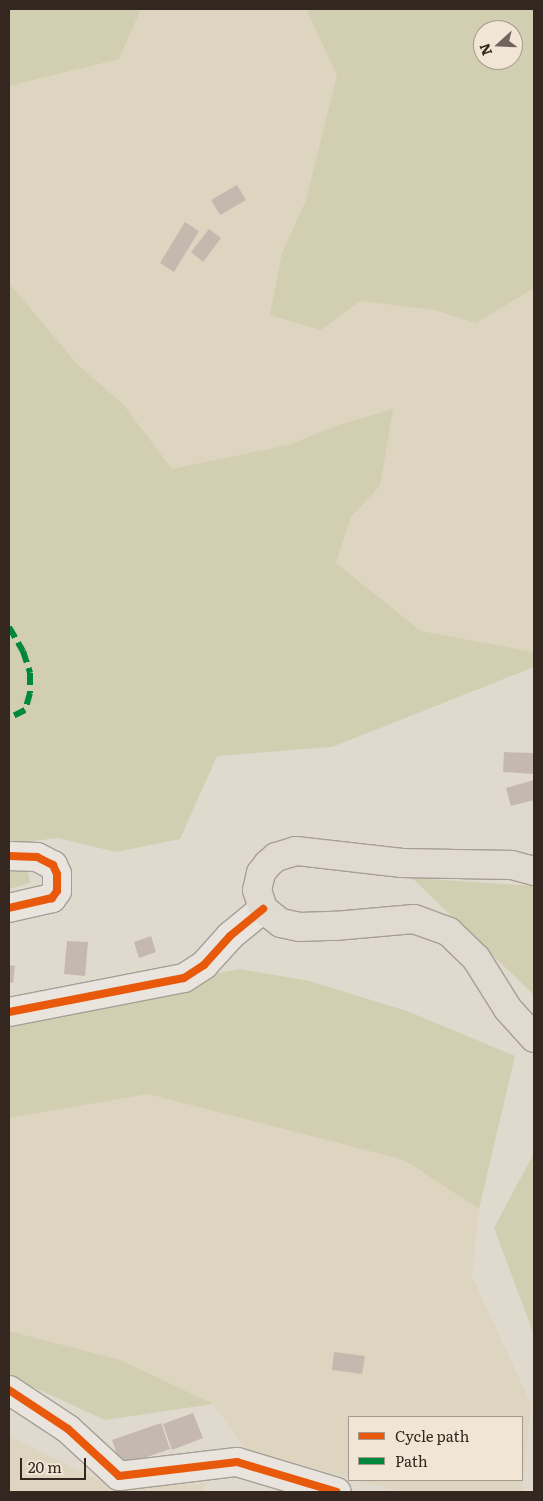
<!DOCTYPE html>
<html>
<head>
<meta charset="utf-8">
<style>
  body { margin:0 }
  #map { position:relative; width:543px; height:1501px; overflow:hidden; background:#e0d9ce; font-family:Literata,serif }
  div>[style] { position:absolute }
  .farmland>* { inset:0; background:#ded5c0 }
  .green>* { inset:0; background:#d1ceb2 }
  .building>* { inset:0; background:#c4b8af }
  .roads { filter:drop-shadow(1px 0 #a69f96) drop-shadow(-1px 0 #a69f96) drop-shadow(0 1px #a69f96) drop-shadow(0 -1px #a69f96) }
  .minor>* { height:28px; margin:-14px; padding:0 14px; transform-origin:14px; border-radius:14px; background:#e9e5de }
  .major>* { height:28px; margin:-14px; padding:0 14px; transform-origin:14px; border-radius:14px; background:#e1dad1 }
  .quiet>* { height:6px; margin-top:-3px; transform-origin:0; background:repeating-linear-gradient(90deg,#00873e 0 12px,transparent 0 18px) }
  .cycleway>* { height:8px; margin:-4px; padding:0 4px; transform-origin:4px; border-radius:4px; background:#e8590c }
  span { translate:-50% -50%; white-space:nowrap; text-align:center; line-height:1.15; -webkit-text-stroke:4.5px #f1e6d5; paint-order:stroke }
  .frame { position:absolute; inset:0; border:10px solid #332720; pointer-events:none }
  .legend { position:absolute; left:348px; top:1416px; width:175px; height:65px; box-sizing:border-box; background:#f1e6d5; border:1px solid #a59a8d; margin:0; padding:6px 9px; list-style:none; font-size:15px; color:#332720 }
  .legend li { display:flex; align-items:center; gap:10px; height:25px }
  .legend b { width:25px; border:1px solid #a59a8d }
  .north { position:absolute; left:473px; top:20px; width:50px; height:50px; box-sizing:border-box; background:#f1e6d5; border:1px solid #a59a8d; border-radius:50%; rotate:250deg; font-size:14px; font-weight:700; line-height:20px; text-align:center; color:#332720 }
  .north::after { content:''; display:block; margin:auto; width:18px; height:22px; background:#70655d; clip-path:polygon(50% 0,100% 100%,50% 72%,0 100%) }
  .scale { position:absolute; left:20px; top:1458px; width:66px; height:22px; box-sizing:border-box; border:2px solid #332720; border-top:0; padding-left:6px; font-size:15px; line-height:18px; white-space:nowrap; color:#332720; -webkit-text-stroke:4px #f1e6d5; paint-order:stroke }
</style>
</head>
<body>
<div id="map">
  <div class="farmland">
    <i style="clip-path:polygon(141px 9px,306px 9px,338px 75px,306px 200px,282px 253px,321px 330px,359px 301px,434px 310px,476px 323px,534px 288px,534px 652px,421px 631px,336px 563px,351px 517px,380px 486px,392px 410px,338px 425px,288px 445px,172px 469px,123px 404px,78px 365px,9px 283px,9px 86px,119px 59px)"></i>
    <i style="clip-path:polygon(148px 1094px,404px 1160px,479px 1209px,472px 1276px,531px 1404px,522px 1492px,402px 1492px,355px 1480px,522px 1480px,522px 1417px,349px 1417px,349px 1478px,246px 1450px,213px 1404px,122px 1360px,9px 1331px,9px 1118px)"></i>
    <i style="clip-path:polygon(9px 1436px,116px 1489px,207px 1483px,203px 1492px,9px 1492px)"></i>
  </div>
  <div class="green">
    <i style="clip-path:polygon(9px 9px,141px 9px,119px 59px,9px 86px)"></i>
    <i style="clip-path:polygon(evenodd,306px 9px,534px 9px,534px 288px,476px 323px,434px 310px,360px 301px,321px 330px,270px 315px,282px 253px,306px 200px,337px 75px,306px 9px,483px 30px,513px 30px,513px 60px,483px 60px,483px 30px)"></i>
    <i style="clip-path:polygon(9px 283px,78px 365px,123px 404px,172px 469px,288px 445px,338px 425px,393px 409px,380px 486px,351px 517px,336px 563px,421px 631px,534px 652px,534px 667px,332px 747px,217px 756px,180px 839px,116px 852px,58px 838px,9px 844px)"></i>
    <i style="clip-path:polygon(27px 865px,30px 883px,9px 889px,9px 868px)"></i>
    <i style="clip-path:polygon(412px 878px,534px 886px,534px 996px,533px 994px)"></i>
    <i style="clip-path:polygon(240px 969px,309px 981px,407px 1011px,515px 1056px,479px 1209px,404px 1160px,148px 1094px,9px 1118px,9px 1012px)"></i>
    <i style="clip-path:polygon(534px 1153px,534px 1335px,494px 1228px)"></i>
    <i style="clip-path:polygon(9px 1331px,121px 1360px,213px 1404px,105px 1420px,9px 1376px)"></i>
  </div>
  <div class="building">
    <i style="clip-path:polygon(237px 185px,246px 200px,220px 215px,211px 200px)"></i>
    <i style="clip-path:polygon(185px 222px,199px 231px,174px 272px,160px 263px)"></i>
    <i style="clip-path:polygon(209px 229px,221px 238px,203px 262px,191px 252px)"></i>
    <i style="clip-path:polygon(504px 752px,534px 753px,534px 774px,503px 772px)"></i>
    <i style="clip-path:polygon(534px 780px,534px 800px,511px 806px,506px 788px)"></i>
    <i style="clip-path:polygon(151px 936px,156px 952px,139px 958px,134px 942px)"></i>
    <i style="clip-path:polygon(67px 941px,88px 942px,85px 976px,64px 974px)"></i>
    <i style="clip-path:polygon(9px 965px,15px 966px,13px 983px,9px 982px)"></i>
    <i style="clip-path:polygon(334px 1352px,365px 1356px,362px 1374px,332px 1370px)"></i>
    <i style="clip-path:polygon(193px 1413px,203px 1438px,172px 1450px,163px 1424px)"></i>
    <i style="clip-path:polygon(161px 1423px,170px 1449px,121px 1466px,112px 1440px)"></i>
  </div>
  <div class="roads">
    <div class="minor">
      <i style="left:9px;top:856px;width:28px;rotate:2deg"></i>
      <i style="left:37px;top:857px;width:18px;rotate:27deg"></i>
      <i style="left:53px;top:865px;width:10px;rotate:66deg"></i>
      <i style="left:57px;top:874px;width:17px;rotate:90deg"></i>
      <i style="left:57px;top:891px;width:9px;rotate:126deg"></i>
      <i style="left:52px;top:898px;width:44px;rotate:166.9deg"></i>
      <i style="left:9px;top:1012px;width:178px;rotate:-11deg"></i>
      <i style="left:184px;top:978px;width:24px;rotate:-33deg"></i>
      <i style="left:204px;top:965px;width:39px;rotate:-48deg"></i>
      <i style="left:230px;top:936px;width:43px;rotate:-39.3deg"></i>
      <i style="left:9px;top:1390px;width:71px;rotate:33.5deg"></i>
      <i style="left:68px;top:1429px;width:69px;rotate:42.7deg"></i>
      <i style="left:119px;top:1476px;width:119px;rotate:-6.8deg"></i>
      <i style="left:237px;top:1462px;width:104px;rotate:16.7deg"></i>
    </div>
    <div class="major">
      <i style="left:534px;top:871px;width:24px;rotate:-165deg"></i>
      <i style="left:511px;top:865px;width:109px;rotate:-178.9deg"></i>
      <i style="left:402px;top:863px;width:107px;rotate:-173.5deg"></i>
      <i style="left:296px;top:851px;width:21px;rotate:163deg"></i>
      <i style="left:276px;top:857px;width:11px;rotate:139deg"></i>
      <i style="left:268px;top:864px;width:11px;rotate:128deg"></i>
      <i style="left:261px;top:873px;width:17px;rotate:103deg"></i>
      <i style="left:257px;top:890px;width:20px;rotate:72deg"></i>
      <i style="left:263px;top:909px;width:23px;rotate:38deg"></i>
      <i style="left:281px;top:923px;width:19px;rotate:12deg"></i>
      <i style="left:300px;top:927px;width:35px;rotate:-2deg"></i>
      <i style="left:335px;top:926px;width:79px;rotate:-5.1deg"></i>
      <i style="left:414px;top:919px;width:37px;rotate:20deg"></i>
      <i style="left:449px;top:932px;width:37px;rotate:44deg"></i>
      <i style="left:476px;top:958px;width:60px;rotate:57.9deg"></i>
      <i style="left:508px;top:1009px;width:39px;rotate:48deg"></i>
    </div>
  </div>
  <div class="quiet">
    <i style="left:9px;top:627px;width:28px;rotate:60deg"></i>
    <i style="left:23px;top:651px;width:23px;rotate:72deg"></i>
    <i style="left:30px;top:673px;width:20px;rotate:90deg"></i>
    <i style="left:30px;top:693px;width:18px;rotate:106deg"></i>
    <i style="left:25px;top:710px;width:18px;rotate:153deg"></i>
  </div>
  <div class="cycleway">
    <i style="left:9px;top:856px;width:28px;rotate:2deg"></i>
    <i style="left:37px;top:857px;width:18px;rotate:27deg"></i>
    <i style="left:53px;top:865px;width:10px;rotate:66deg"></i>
    <i style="left:57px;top:874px;width:17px;rotate:90deg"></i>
    <i style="left:57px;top:891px;width:9px;rotate:126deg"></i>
    <i style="left:52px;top:898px;width:44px;rotate:166.9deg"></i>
    <i style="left:9px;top:1012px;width:178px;rotate:-11deg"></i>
    <i style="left:184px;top:978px;width:24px;rotate:-33deg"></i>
    <i style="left:204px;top:965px;width:39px;rotate:-48deg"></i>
    <i style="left:230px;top:936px;width:43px;rotate:-39.3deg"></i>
    <i style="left:9px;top:1390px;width:71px;rotate:33.5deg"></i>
    <i style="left:68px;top:1429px;width:69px;rotate:42.7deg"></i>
    <i style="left:119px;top:1476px;width:119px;rotate:-6.8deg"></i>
    <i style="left:237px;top:1462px;width:104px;rotate:16.7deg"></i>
  </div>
  <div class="frame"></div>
  <ul class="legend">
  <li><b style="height:6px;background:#e8590c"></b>Cycle path</li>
  <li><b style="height:6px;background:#00873e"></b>Path</li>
  </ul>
  <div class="north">N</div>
  <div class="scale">20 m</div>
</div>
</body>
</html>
